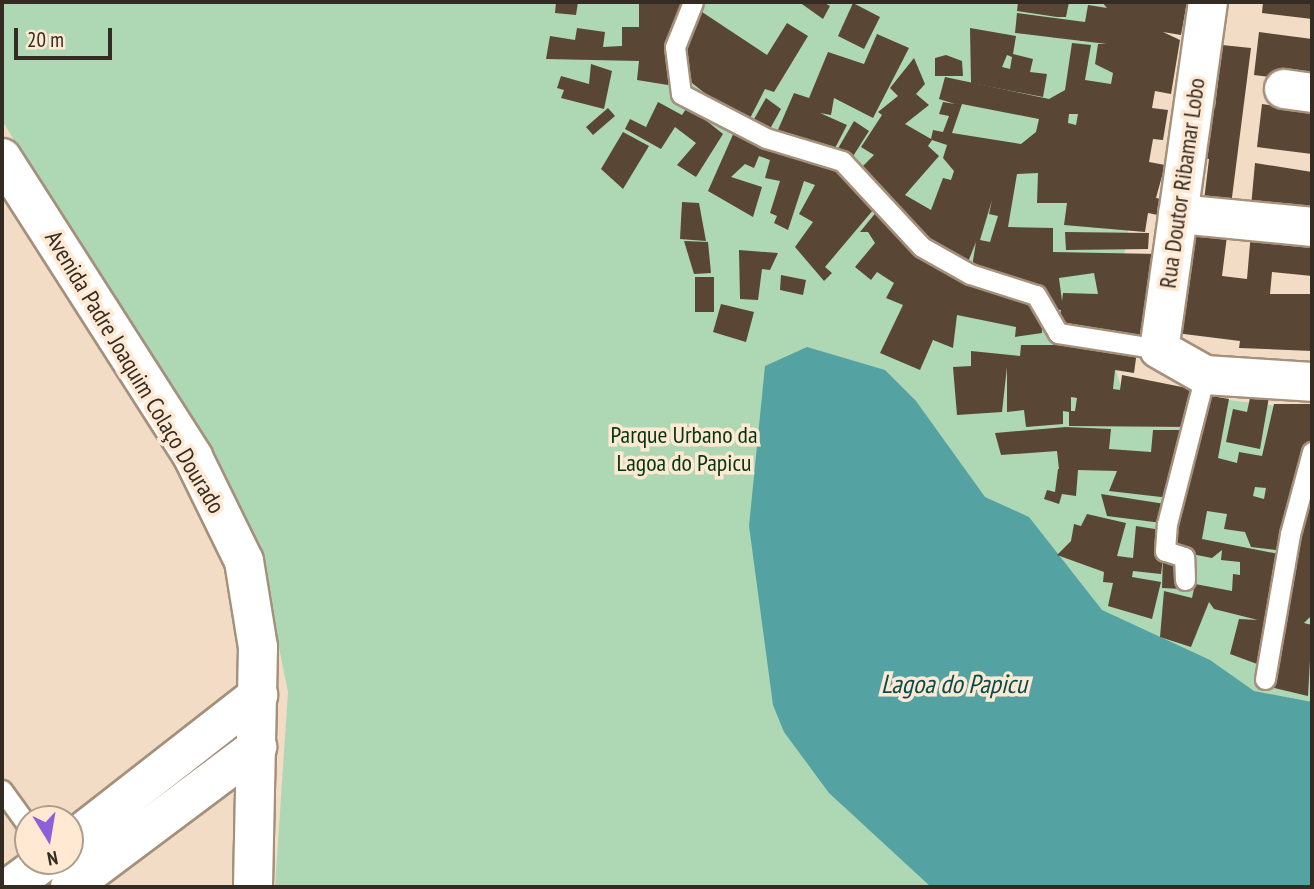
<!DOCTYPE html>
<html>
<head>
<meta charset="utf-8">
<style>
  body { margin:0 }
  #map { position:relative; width:1314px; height:889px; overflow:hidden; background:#f2dcc6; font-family:"PT Sans Narrow",sans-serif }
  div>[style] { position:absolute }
  .green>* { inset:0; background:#aed7b4 }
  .water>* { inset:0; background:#55a2a3 }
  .building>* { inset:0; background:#594635 }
  .roads { filter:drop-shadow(2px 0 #a4907b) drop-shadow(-2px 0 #a4907b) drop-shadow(0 2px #a4907b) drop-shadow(0 -2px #a4907b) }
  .lane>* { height:19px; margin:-9.5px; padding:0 9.5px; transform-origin:9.5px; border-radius:9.5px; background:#fff }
  .street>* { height:38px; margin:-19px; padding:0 19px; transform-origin:19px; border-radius:19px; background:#fff }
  span { translate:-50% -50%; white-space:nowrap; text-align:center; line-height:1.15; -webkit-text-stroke:7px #ffe9d3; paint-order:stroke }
  .street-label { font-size:24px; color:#342b23 }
  .park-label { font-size:24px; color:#003712 }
  .water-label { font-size:26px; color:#044d4e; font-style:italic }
  .frame { position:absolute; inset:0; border:4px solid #342b23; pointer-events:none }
  .north { position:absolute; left:14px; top:805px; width:70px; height:70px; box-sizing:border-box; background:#ffe9d3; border:2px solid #ae9d8d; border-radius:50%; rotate:169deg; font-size:19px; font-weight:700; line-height:28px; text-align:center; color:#342b23 }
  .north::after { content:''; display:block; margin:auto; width:24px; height:32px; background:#8f5fd9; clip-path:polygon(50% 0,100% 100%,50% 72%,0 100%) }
  .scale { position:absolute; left:14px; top:28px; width:98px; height:32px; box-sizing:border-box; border:4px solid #342b23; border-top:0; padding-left:9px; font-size:21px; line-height:24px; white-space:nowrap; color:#342b23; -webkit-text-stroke:5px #ffe9d3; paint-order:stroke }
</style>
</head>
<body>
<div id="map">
  <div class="green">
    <i style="clip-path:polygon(2px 2px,1166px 2px,1109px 347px,1121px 387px,1312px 410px,1312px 887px,275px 887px,288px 692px,259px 550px,2px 120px)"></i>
  </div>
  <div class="water">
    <i style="clip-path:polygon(807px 347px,885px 370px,916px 401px,985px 497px,1029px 517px,1102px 610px,1210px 660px,1254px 691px,1312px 702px,1312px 887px,931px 887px,829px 793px,784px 732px,773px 705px,749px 526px,765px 366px)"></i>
  </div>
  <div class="building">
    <i style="clip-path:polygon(556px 2px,578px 2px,576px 15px,555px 13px)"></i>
    <i style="clip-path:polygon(639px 2px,689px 2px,668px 85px,637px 80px,639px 61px,546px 59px,550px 36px,575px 40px,577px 28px,605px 32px,603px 47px,622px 46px,622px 27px,639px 27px)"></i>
    <i style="clip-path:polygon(799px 2px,823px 2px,830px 6px,823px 19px)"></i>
    <i style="clip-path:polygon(1018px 2px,1069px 2px,1066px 17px,1057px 17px,1017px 11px)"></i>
    <i style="clip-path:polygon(evenodd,1102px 2px,1187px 2px,1181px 35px,1163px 32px,1180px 40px,1171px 94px,1155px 91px,1152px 108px,1168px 110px,1163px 140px,1153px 139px,1149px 162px,1165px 165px,1156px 198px,1165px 200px,1163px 216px,1148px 213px,1145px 232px,1064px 225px,1067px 203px,1037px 203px,1038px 173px,1017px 174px,1008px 227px,1053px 228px,1053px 252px,1157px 254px,1142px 344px,1057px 331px,1061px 310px,1047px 308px,1043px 288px,1025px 290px,972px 267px,976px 242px,966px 267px,930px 252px,856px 173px,874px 155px,861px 147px,882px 115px,878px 112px,898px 96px,890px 88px,914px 58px,925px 84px,916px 94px,929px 105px,905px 124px,931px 139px,933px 130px,943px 132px,949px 116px,939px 114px,943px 102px,955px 104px,939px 99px,945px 77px,1049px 99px,1065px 90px,1072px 43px,1091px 45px,1085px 80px,1111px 84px,1113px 73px,1095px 64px,1098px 44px,1107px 44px,1015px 33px,1017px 13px,1085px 22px,1088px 5px,1107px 8px,1102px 2px,962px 104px,1039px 119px,1036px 132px,1021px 144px,952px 133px,962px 104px,1102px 2px,1069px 114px,1078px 114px,1076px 125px,1068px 123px,1069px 114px,1102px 2px,932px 140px,947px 145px,943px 158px,954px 171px,951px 180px,943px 178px,931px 210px,905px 195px,939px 156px,928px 146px,932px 140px,1102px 2px,992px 200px,989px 214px,998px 216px,990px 242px,980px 240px,992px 200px,1102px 2px,1094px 273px,1098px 294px,1063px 293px,1062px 301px,1059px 278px,1094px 273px)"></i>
    <i style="clip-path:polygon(1263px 2px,1312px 2px,1312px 19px,1262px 13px)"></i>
    <i style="clip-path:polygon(853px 3px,880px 17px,864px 49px,838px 36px)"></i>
    <i style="clip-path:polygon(699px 10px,767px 55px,787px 23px,808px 36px,774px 92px,765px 89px,746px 126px,682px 75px,688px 65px,675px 58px)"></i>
    <i style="clip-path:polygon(evenodd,970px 28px,1016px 36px,1013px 54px,1033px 59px,1030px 72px,1047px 74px,1043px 97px,971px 83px,970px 28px,1007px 55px,1012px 57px,1010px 69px,1002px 67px,1007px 55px)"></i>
    <i style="clip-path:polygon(1259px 32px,1312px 39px,1312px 82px,1254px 75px)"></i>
    <i style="clip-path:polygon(877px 34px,909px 48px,873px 118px,834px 98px,831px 115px,820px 113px,847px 125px,832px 154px,774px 139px,794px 93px,809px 98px,828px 52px,864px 64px)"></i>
    <i style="clip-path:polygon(1222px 45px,1251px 48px,1230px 213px,1203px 209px,1209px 159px,1199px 158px,1207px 107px,1215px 108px)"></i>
    <i style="clip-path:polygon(946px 55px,962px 61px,963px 76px,935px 76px,935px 58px)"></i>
    <i style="clip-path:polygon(591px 64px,612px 71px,604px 109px,561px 98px,564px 90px,557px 88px,561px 76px,589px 84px)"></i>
    <i style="clip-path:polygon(766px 98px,781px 109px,766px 136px,749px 128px)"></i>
    <i style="clip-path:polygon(658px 102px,682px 115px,688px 106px,723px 134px,696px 177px,677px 165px,696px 143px,675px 127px,661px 149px,625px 129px,630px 119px,646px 127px)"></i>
    <i style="clip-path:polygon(1262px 104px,1312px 111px,1312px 154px,1257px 147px)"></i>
    <i style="clip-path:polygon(608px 108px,615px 116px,593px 135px,586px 127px)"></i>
    <i style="clip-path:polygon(854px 121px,869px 131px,850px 161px,836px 152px)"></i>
    <i style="clip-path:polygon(735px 130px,844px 171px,879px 203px,825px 267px,832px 273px,824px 281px,795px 247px,813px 222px,799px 214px,815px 185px,804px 181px,788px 230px,774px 223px,777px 216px,770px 213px,780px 181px,765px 178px,770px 160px,759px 156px,754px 168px,745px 164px,731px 177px,762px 187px,753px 217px,708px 191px)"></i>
    <i style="clip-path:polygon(623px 132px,649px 146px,623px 189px,601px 169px)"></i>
    <i style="clip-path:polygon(1255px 163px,1312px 172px,1312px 215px,1251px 207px)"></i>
    <i style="clip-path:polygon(682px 202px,699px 203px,706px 241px,680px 239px)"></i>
    <i style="clip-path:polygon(882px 205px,909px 231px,1042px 302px,1042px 333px,1015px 337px,1016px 327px,957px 315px,953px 348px,933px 340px,920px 370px,880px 353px,903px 305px,886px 298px,894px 283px,877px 272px,871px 280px,855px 267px,875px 243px,868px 232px,860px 232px)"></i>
    <i style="clip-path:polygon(1192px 224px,1228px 228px,1222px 276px,1247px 279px,1251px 232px,1312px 244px,1312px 276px,1272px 272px,1270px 294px,1310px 294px,1312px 288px,1312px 351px,1239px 348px,1240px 341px,1176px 333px)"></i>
    <i style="clip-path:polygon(1065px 232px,1149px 233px,1148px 249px,1066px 250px)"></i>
    <i style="clip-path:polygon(684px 241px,708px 242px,711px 273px,694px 274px)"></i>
    <i style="clip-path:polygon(739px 250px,778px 253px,770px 270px,762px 269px,758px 300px,740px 299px)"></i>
    <i style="clip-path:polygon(781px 275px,806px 280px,803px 295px,780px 290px)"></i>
    <i style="clip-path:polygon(695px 277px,714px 277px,714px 312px,695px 312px)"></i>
    <i style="clip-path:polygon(721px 304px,754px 312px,746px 342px,713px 332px)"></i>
    <i style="clip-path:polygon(evenodd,1054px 338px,1137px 351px,1134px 373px,1115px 370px,1113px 389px,1120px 390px,1122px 375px,1197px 390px,1192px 427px,1069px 426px,1069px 412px,1063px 411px,1063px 424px,1026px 427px,1024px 410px,1007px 412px,1007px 367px,1002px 412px,957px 415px,953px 367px,971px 366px,971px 351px,1020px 356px,1021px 345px,1053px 345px,1054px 338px,1071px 397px,1077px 398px,1075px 411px,1071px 411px,1071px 397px)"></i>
    <i style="clip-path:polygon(1251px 393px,1269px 397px,1260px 449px,1226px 442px,1233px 409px,1247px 412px)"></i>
    <i style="clip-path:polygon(evenodd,1206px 395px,1229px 399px,1218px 458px,1237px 463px,1239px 452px,1262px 456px,1274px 404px,1312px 404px,1312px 445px,1284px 551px,1251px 547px,1245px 532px,1224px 529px,1227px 514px,1207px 511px,1202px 539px,1289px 556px,1268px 668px,1230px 654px,1239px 619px,1258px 620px,1214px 609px,1209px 602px,1191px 647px,1160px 637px,1164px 591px,1192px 598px,1195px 584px,1232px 591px,1233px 574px,1240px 575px,1240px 562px,1221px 560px,1222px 550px,1212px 558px,1166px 549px,1206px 395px,1255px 487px,1266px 488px,1264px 499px,1253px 496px,1255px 487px)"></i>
    <i style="clip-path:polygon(1066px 427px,1111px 429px,1109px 449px,1151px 452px,1153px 430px,1190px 430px,1170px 498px,1109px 491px,1117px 471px,1078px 470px,1076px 496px,1062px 494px,1059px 504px,1044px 499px,1047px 490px,1055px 492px,1058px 469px,1067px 469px,1059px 469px,1057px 451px,1001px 455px,995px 433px)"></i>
    <i style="clip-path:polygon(1101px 494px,1165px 504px,1162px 523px,1107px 516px)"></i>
    <i style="clip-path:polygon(1298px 506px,1312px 508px,1312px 615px,1304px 623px,1312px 625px,1308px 696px,1266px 686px)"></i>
    <i style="clip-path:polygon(1087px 514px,1126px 523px,1117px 556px,1133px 558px,1136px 526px,1161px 530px,1183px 558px,1182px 589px,1162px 588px,1163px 558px,1161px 574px,1133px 571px,1132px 577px,1161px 582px,1152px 619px,1108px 606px,1113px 583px,1103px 582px,1104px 572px,1057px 555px,1071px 541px,1074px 524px,1081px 526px)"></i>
  </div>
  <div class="roads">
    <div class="lane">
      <i style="left:693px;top:2px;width:48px;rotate:111.8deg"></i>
      <i style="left:675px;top:47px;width:47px;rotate:82.7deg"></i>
      <i style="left:681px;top:94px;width:96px;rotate:27.4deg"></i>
      <i style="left:766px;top:138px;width:79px;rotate:16.8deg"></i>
      <i style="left:842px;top:161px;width:117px;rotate:47.1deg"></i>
      <i style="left:922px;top:247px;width:55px;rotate:29.4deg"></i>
      <i style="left:970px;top:274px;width:69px;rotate:17.7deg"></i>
      <i style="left:1036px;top:295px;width:44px;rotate:59.9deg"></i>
      <i style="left:1058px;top:333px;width:102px;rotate:9deg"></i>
      <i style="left:1185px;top:580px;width:23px;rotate:-92deg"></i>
      <i style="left:1184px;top:557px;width:20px;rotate:-162deg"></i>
      <i style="left:1165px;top:551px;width:27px;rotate:-86deg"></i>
      <i style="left:1167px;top:524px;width:154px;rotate:-75.7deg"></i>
      <i style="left:1265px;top:679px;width:147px;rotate:-80.2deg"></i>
      <i style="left:1290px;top:534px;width:85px;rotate:-75deg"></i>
      <i style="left:2px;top:790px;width:44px;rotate:54.2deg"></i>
    </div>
    <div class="street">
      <i style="left:1208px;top:2px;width:350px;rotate:98deg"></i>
      <i style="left:1159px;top:349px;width:53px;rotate:29.5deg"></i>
      <i style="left:1205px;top:375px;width:107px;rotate:3.7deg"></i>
      <i style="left:1284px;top:89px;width:28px;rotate:8deg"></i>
      <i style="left:2px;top:158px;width:355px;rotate:57.4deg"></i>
      <i style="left:193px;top:457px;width:116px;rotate:63.9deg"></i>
      <i style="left:244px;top:561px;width:87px;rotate:80.8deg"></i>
      <i style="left:258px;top:647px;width:240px;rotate:91.2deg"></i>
      <i style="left:1178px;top:214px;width:135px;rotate:5.5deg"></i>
      <i style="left:70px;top:842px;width:239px;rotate:-38deg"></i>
      <i style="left:10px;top:887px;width:44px;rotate:-36.6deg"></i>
      <i style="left:70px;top:887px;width:234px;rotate:-36.8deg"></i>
    </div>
  </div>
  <div class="street-label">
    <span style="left:1182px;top:183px;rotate:-82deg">Rua Doutor Ribamar Lobo</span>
    <span style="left:135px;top:372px;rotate:59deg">Avenida Padre Joaquim Colaço Dourado</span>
  </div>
  <div class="park-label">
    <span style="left:684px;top:449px">Parque Urbano da<br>Lagoa do Papicu</span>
  </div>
  <div class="water-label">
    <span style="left:954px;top:684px">Lagoa do Papicu</span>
  </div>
  <div class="frame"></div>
  <div class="north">N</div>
  <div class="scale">20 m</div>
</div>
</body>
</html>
